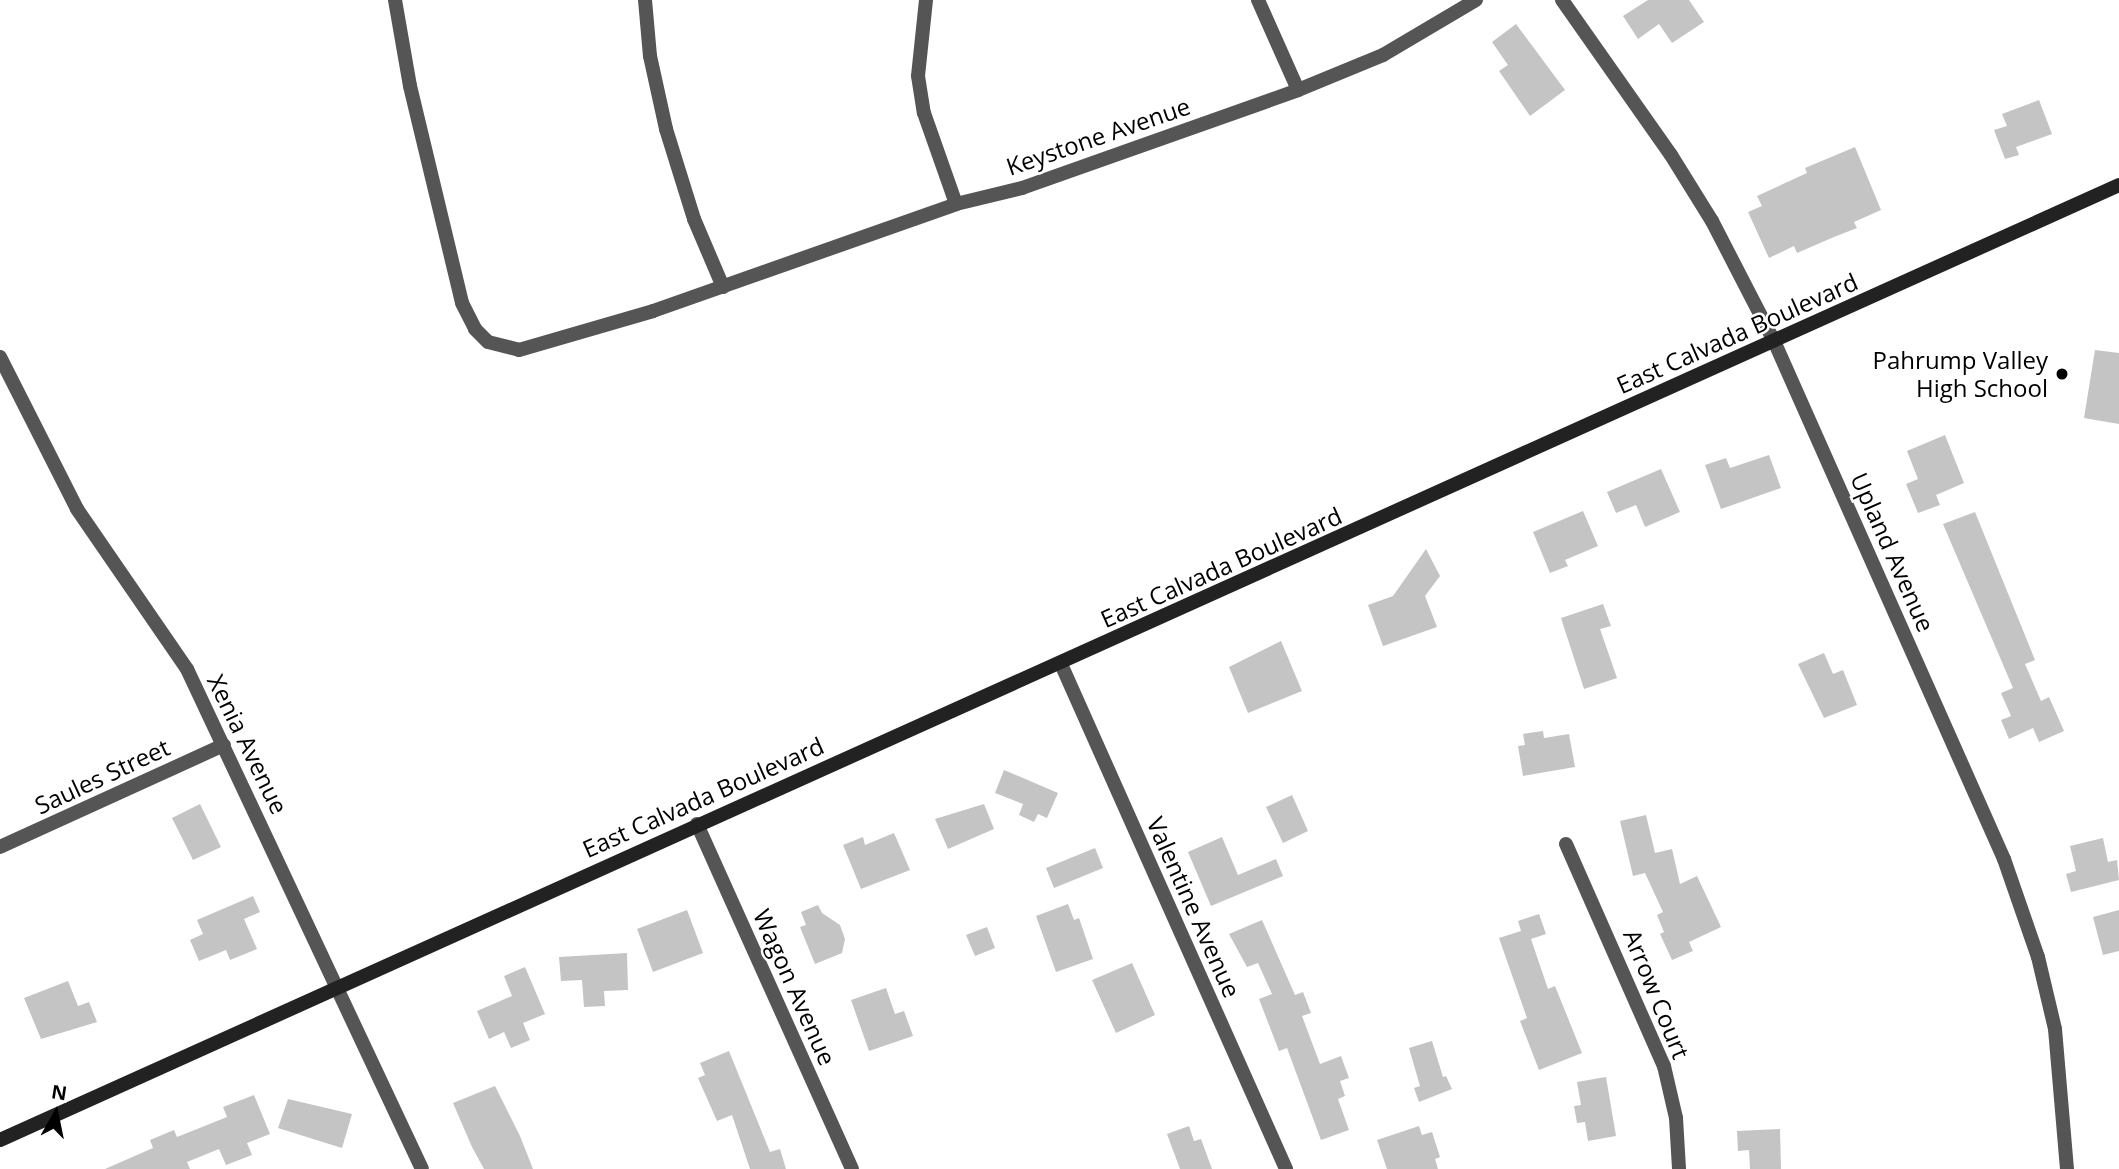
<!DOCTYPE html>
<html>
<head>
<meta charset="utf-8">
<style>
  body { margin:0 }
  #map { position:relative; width:2119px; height:1169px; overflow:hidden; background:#fff; font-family:"Open Sans",sans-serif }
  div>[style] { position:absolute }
  .building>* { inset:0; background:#c4c4c4 }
  .minor>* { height:14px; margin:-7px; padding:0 7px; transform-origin:7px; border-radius:7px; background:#555 }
  .secondary>* { height:14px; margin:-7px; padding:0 7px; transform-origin:7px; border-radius:7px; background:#222 }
  .dots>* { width:19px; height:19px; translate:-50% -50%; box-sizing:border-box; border:4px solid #fff; border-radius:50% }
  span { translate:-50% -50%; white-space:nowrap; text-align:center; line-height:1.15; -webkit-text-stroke:5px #fff; paint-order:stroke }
  .street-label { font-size:24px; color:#000 }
  .poi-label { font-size:24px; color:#000 }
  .right { translate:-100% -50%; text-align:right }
  .north { position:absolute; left:21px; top:1078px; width:70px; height:70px; -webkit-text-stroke:5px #fff; paint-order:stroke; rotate:9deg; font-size:19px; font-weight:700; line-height:28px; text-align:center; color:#000 }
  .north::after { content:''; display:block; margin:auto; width:24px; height:32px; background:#000; clip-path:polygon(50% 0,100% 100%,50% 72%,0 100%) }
</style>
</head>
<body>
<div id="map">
  <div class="building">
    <i style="clip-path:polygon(1648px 0,1689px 0,1704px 22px,1672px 43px,1659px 24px,1638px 39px,1623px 16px)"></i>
    <i style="clip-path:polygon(1516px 24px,1565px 90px,1530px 116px,1499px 71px,1508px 65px,1492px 42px)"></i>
    <i style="clip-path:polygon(2039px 100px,2052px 134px,2016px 147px,2019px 155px,2005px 159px,1994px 130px,2007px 126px,2002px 114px)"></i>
    <i style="clip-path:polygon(1855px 147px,1881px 210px,1854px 222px,1857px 228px,1834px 237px,1797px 253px,1794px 246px,1769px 258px,1748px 212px,1762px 206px,1757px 196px,1807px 173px,1805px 168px)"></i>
    <i style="clip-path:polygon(2095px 350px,2119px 353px,2119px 424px,2084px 418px)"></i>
    <i style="clip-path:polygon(1945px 435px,1964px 483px,1936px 495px,1940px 505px,1918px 513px,1906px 484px,1918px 479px,1907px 451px)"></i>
    <i style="clip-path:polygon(1769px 455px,1781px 488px,1721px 509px,1705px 465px,1726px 458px,1730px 468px)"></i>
    <i style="clip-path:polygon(1661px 469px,1680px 512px,1645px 527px,1636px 505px,1616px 513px,1607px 492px)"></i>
    <i style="clip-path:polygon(1583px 511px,1598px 546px,1565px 560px,1568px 566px,1550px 573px,1533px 532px)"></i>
    <i style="clip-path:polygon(1975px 512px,2035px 660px,2025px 664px,2041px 701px,2049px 697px,2064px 731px,2039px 742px,2033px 728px,2009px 739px,2001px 720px,2011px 716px,2001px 693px,2013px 688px,1943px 524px)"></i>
    <i style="clip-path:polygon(1426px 549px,1440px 576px,1425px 596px,1437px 627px,1383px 646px,1368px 605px,1393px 596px)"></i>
    <i style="clip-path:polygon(1603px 604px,1611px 626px,1600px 629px,1617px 678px,1584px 689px,1561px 618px)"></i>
    <i style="clip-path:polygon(1281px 641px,1302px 691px,1248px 713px,1229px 667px)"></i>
    <i style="clip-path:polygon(1824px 653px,1833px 674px,1843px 670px,1857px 705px,1824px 718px,1798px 664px)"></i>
    <i style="clip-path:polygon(1543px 731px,1544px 738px,1569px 734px,1575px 767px,1523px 776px,1518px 746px,1525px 745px,1523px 734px)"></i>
    <i style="clip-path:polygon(1004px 770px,1058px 793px,1047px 818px,1038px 814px,1034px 822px,1019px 815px,1023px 804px,995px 793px)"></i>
    <i style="clip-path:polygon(1292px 795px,1308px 831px,1283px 843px,1266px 807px)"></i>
    <i style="clip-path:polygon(200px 804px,221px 847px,193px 860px,172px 818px)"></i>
    <i style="clip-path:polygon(984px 804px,994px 829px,948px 849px,935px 819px)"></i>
    <i style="clip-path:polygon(1646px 815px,1655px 853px,1672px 849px,1680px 884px,1697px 876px,1721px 927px,1689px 942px,1693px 951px,1672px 960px,1660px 934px,1664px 932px,1657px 915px,1663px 912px,1645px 873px,1633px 876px,1620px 821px)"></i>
    <i style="clip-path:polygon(894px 833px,910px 870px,861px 889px,843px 845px,863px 837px,865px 845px)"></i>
    <i style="clip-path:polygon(1222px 837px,1238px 875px,1276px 859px,1283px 876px,1211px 906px,1188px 852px)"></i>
    <i style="clip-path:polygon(2103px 838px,2108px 862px,2117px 860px,2119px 880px,2071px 892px,2066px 874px,2076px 871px,2070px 846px)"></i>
    <i style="clip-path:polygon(1095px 848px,1103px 868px,1054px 888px,1046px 868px)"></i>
    <i style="clip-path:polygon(253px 896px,260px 912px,244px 919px,257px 949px,230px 960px,226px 950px,199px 961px,190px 940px,203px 934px,197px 920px)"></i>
    <i style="clip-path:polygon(1068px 904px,1074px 920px,1079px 918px,1093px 959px,1056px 972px,1036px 916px)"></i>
    <i style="clip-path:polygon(818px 905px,822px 913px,840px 925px,845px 939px,842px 953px,815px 964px,800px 927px,806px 925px,801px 912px)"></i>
    <i style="clip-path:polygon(687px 910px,703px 953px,653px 972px,637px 929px)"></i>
    <i style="clip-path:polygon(2119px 910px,2119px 951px,2103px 955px,2093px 917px)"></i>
    <i style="clip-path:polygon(1539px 914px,1546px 934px,1531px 939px,1548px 989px,1555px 986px,1582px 1053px,1539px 1070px,1520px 1021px,1527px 1018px,1499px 938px,1521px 931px,1518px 921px)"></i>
    <i style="clip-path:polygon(1262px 920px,1295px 995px,1303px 992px,1311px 1013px,1302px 1016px,1320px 1064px,1341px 1056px,1349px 1078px,1340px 1081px,1345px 1096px,1338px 1099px,1349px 1130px,1321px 1140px,1287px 1048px,1279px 1051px,1259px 999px,1272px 994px,1258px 963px,1247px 967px,1229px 934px)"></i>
    <i style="clip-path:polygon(987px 927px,995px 948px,975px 956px,966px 935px)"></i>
    <i style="clip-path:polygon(627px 953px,628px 990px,604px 991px,605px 1006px,584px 1007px,582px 980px,561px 981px,559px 957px)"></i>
    <i style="clip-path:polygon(1132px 963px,1155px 1015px,1116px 1033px,1092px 980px)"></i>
    <i style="clip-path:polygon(525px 967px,545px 1014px,523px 1023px,530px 1040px,511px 1048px,504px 1032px,489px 1039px,477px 1011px,512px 996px,504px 976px)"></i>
    <i style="clip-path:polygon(68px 981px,78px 1006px,89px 1002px,97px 1022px,41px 1039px,24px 998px)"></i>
    <i style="clip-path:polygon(886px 988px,895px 1014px,904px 1011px,913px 1036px,869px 1051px,851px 1000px)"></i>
    <i style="clip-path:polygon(1432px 1041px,1443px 1077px,1446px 1076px,1452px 1089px,1419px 1102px,1414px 1088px,1420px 1086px,1409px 1048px)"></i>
    <i style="clip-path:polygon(729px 1051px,770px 1152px,780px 1149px,786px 1169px,750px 1169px,732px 1115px,717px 1121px,698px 1078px,705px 1075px,700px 1063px)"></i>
    <i style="clip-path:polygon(1606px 1077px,1616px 1136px,1588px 1141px,1585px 1122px,1577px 1123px,1574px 1106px,1581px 1105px,1577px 1082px)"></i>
    <i style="clip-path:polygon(495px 1086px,520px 1136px,533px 1169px,484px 1169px,472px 1147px,453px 1103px)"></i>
    <i style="clip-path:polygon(254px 1095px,270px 1134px,247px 1143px,252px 1155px,226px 1165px,219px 1149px,187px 1162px,190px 1169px,105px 1169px,153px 1148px,150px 1140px,174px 1130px,177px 1137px,227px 1117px,223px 1107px)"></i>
    <i style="clip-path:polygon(288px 1099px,352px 1114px,342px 1148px,278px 1128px)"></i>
    <i style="clip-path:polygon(1189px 1126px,1194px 1141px,1201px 1139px,1212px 1169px,1180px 1169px,1167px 1134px)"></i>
    <i style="clip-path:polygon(1419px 1126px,1422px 1135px,1432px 1132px,1440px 1157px,1435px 1159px,1438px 1169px,1387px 1169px,1377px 1140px)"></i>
    <i style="clip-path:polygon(1780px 1129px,1781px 1169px,1750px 1169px,1749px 1150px,1738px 1151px,1737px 1131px)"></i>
  </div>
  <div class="minor">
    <i style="left:395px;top:0;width:87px;rotate:80.1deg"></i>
    <i style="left:410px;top:86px;width:223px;rotate:76.5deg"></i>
    <i style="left:462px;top:303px;width:29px;rotate:63deg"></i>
    <i style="left:475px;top:329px;width:18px;rotate:45deg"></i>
    <i style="left:488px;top:342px;width:32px;rotate:14deg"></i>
    <i style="left:519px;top:350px;width:140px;rotate:-16.2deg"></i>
    <i style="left:653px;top:311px;width:321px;rotate:-19.4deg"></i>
    <i style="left:956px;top:204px;width:68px;rotate:-13.6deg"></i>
    <i style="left:1022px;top:188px;width:293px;rotate:-19.5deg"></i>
    <i style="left:1298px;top:90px;width:92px;rotate:-22.4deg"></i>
    <i style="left:1383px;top:55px;width:108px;rotate:-30.6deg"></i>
    <i style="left:645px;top:0;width:56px;rotate:84.9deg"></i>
    <i style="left:650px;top:56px;width:75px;rotate:77.6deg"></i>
    <i style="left:666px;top:129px;width:94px;rotate:72.7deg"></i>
    <i style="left:694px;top:219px;width:74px;rotate:66.9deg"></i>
    <i style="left:926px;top:0;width:76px;rotate:96deg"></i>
    <i style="left:918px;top:76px;width:37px;rotate:81deg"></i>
    <i style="left:924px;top:113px;width:96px;rotate:70.6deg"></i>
    <i style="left:1258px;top:0;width:98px;rotate:66deg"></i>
    <i style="left:1562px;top:0;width:189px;rotate:54.9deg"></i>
    <i style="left:1671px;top:155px;width:78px;rotate:58.2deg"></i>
    <i style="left:1712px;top:221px;width:135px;rotate:62.7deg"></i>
    <i style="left:1774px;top:341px;width:567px;rotate:66.06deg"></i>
    <i style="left:2004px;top:859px;width:104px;rotate:70.9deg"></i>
    <i style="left:2038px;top:957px;width:74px;rotate:76.7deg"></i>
    <i style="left:2055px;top:1029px;width:141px;rotate:85.1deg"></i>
    <i style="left:0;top:357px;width:170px;rotate:63.1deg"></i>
    <i style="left:77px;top:509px;width:194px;rotate:55.5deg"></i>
    <i style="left:187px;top:669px;width:552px;rotate:64.83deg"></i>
    <i style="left:1061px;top:664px;width:553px;rotate:65.98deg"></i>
    <i style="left:697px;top:824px;width:378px;rotate:65.8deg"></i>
    <i style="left:1566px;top:844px;width:243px;rotate:66.2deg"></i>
    <i style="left:1664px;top:1066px;width:53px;rotate:77deg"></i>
    <i style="left:1676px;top:1118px;width:51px;rotate:86.6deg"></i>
    <i style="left:0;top:847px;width:246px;rotate:-24.5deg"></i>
  </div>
  <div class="secondary">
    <i style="left:0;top:1140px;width:2324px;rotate:-24.26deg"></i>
  </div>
  <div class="dots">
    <i style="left:2062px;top:374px;background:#000"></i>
  </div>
  <div class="street-label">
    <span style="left:1098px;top:136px;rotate:-19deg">Keystone Avenue</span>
    <span style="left:1737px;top:333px;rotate:-24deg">East Calvada Boulevard</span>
    <span style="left:1893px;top:552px;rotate:66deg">Upland Avenue</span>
    <span style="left:1221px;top:567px;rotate:-24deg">East Calvada Boulevard</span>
    <span style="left:248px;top:744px;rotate:64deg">Xenia Avenue</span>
    <span style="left:102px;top:776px;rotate:-25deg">Saules Street</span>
    <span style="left:703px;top:797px;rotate:-24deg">East Calvada Boulevard</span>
    <span style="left:1194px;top:907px;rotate:66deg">Valentine Avenue</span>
    <span style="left:795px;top:987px;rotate:66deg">Wagon Avenue</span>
    <span style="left:1657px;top:994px;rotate:68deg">Arrow Court</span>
  </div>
  <div class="poi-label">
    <span class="right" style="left:2048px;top:374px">Pahrump Valley<br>High School</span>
  </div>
  <div class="north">N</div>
</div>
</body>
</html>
